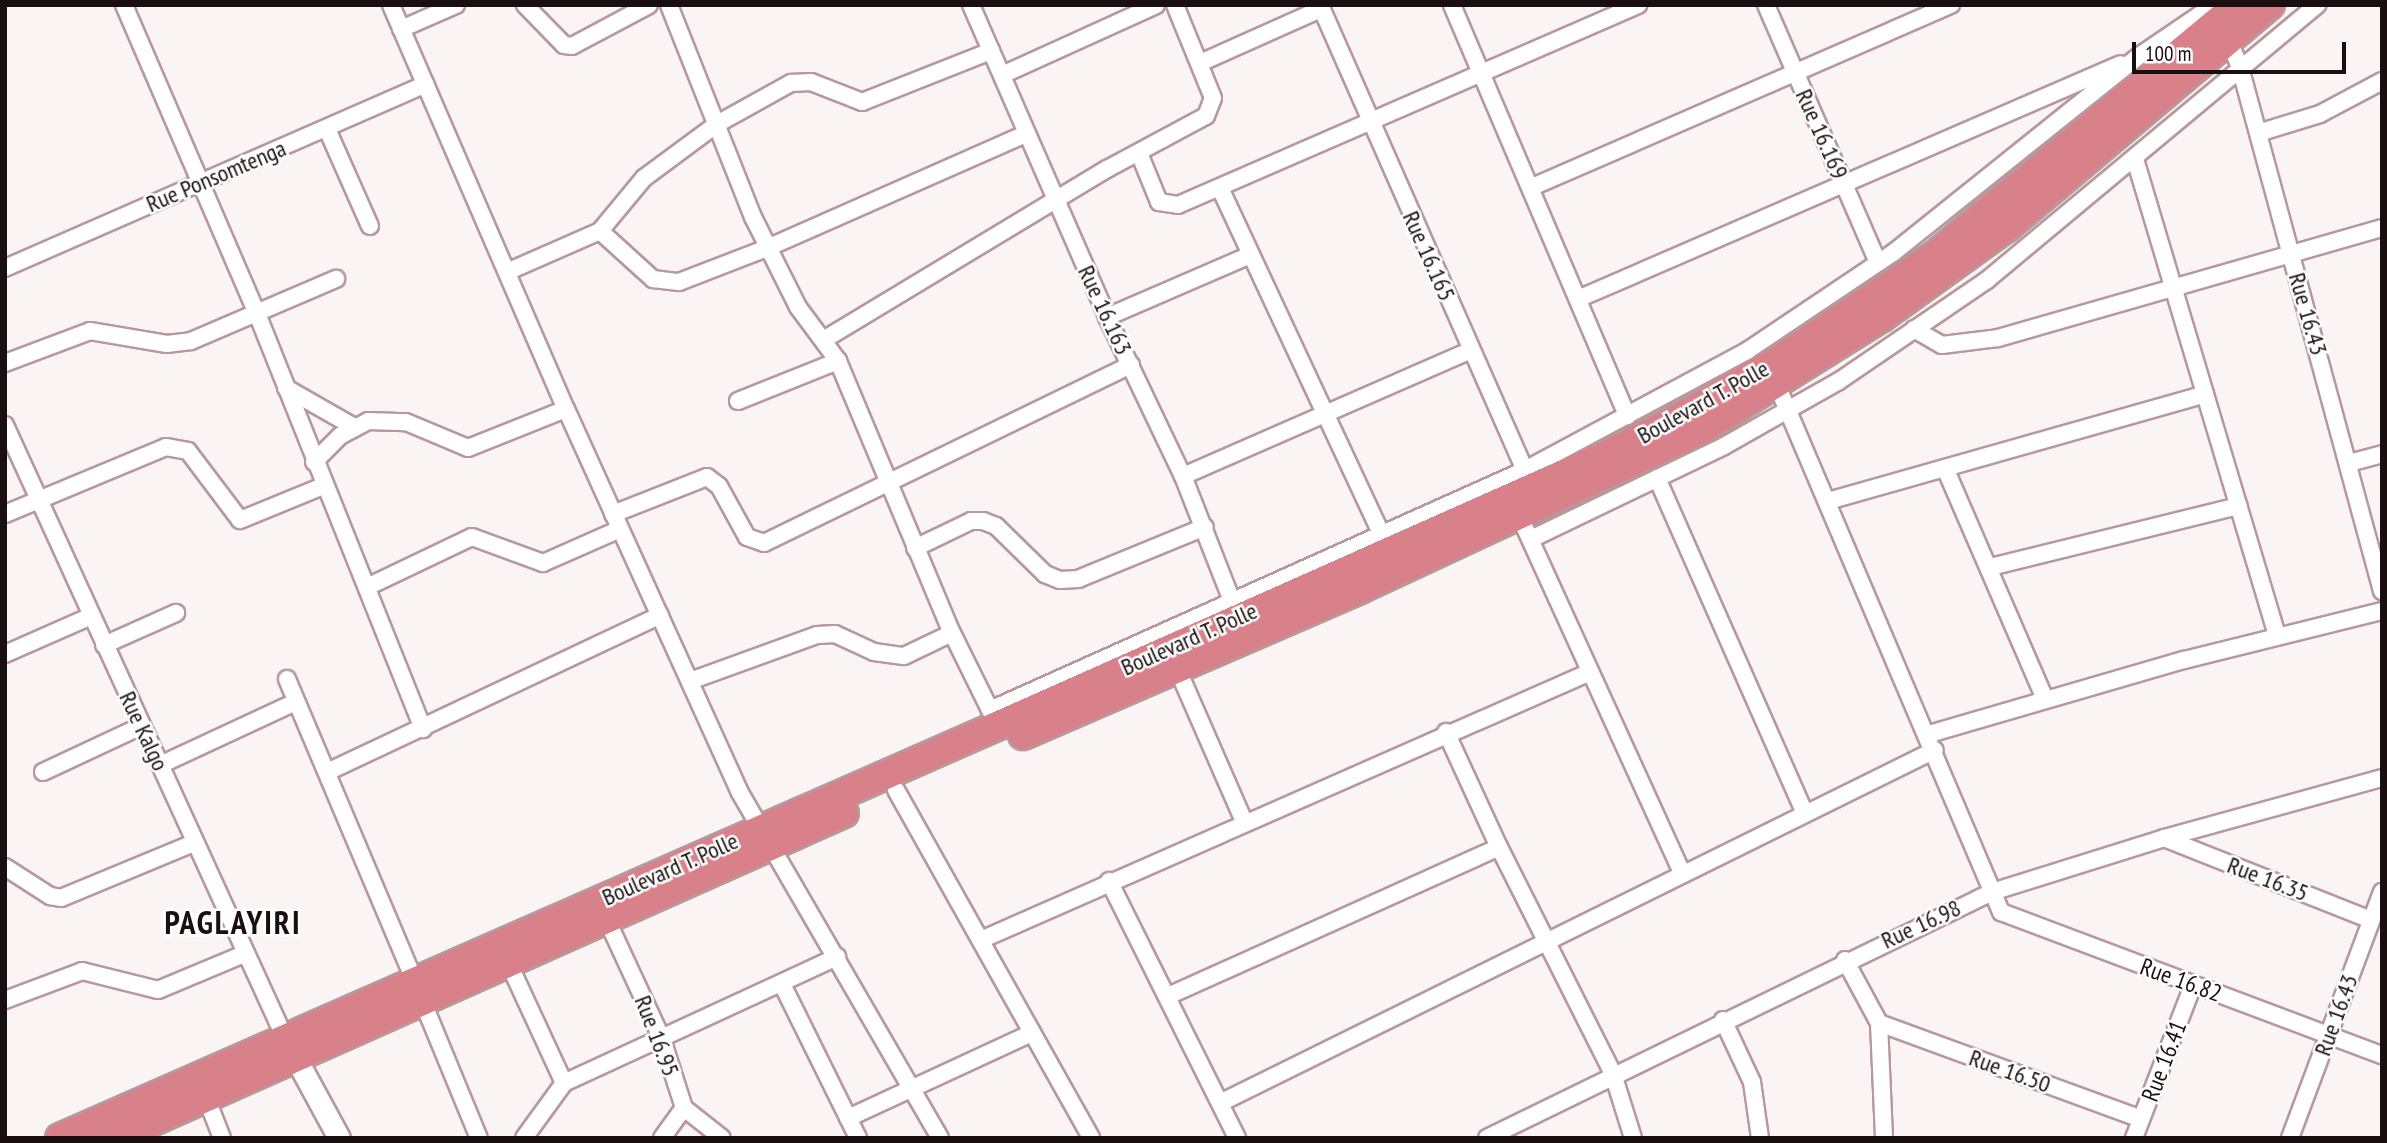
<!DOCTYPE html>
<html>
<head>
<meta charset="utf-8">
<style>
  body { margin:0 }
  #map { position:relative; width:2387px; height:1143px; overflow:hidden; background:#fbf4f5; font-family:"PT Sans Narrow",sans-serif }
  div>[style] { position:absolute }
  .roads { filter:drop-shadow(2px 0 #b7999c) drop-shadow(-2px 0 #b7999c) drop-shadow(0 2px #b7999c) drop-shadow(0 -2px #b7999c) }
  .street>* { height:16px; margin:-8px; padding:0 8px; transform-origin:8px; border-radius:8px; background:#fff }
  .secondary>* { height:21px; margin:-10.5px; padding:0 10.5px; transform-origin:10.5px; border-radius:10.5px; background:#fff }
  .highway>* { height:28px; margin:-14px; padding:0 14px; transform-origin:14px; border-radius:14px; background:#d9818b }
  span { translate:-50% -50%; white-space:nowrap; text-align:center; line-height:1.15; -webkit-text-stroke:5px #fff; paint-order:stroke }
  .street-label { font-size:24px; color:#190f10 }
  .district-label { font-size:32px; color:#190f10; font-weight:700; letter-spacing:2px }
  .frame { position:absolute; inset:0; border:7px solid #190f10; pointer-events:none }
  .scale { position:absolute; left:2132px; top:42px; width:214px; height:32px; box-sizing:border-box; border:4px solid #190f10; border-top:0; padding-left:9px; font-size:21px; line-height:24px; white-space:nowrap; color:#190f10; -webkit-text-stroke:5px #fff; paint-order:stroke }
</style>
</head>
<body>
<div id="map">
  <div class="roads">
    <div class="street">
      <i style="left:124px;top:5px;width:339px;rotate:66.7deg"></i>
      <i style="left:258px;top:316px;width:445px;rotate:68.2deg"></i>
      <i style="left:391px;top:5px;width:440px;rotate:66.6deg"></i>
      <i style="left:566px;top:409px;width:419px;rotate:65.6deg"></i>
      <i style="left:739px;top:791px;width:401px;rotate:59.9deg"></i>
      <i style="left:525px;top:5px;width:56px;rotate:45.7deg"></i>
      <i style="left:564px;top:45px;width:8px;rotate:7deg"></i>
      <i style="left:572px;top:46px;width:87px;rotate:-28deg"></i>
      <i style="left:669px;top:5px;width:228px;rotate:68.4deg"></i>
      <i style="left:753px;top:217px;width:101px;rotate:63.4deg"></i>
      <i style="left:798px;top:307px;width:67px;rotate:53.5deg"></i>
      <i style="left:838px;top:361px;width:295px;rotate:67.3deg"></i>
      <i style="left:952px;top:633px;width:95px;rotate:63.7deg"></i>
      <i style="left:971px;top:5px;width:340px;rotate:66.4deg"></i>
      <i style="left:1107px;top:317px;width:176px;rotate:64.5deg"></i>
      <i style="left:1183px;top:476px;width:143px;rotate:68.6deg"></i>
      <i style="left:1320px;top:5px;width:516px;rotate:66.22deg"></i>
      <i style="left:1452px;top:5px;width:447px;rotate:66.9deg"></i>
      <i style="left:1766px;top:5px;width:281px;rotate:66.5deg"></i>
      <i style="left:401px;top:29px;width:60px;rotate:-23.6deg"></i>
      <i style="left:2226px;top:34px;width:36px;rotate:67deg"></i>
      <i style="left:2240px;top:67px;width:543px;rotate:74.84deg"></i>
      <i style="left:1200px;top:63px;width:133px;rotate:-24.1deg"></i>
      <i style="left:1002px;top:75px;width:169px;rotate:-24.4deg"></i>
      <i style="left:327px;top:129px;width:106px;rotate:66.1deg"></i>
      <i style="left:2258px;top:133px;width:65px;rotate:-17deg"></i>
      <i style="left:2320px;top:114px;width:70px;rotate:-28deg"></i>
      <i style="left:1139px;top:153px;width:53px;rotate:67.8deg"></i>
      <i style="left:1159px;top:202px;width:19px;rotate:9deg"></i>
      <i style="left:1178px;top:205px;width:502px;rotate:-23.5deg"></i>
      <i style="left:2135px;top:159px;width:498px;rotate:73.4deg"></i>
      <i style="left:1532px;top:187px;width:457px;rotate:-23.5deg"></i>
      <i style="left:1220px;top:188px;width:382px;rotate:65deg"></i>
      <i style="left:600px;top:231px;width:72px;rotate:42.2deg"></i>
      <i style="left:653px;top:279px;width:26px;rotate:7deg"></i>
      <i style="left:679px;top:282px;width:94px;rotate:-21.1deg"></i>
      <i style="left:767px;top:248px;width:283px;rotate:-23.8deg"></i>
      <i style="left:5px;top:268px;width:459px;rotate:-23.6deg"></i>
      <i style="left:509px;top:271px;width:99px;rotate:-23.7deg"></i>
      <i style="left:600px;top:231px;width:69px;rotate:-50.3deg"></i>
      <i style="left:644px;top:178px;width:91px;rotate:-36.5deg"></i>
      <i style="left:717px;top:124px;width:85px;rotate:-29deg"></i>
      <i style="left:791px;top:83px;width:20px;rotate:-3deg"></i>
      <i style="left:811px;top:82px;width:55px;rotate:21.4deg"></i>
      <i style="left:862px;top:102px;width:139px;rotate:-21.6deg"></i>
      <i style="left:1580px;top:298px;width:589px;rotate:-23.39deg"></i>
      <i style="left:1107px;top:317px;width:156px;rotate:-23.4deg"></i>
      <i style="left:1914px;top:329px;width:32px;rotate:30deg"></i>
      <i style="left:1942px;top:345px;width:56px;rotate:-7.1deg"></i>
      <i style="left:1998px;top:338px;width:399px;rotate:-16deg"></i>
      <i style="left:825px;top:339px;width:329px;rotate:-31.1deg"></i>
      <i style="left:1107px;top:169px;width:112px;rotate:-28.2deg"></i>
      <i style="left:1206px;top:116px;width:19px;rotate:-69deg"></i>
      <i style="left:1213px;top:98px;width:100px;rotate:-112.2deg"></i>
      <i style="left:5px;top:363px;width:91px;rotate:-20.6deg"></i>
      <i style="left:90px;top:331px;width:78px;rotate:9.6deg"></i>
      <i style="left:167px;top:344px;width:24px;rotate:-7deg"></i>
      <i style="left:191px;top:341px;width:158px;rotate:-23.2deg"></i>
      <i style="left:1777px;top:385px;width:573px;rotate:66.97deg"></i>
      <i style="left:2001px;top:912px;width:407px;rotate:20.6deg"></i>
      <i style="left:286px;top:388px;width:78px;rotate:29.8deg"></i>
      <i style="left:738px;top:401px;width:108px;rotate:-21.8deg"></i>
      <i style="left:5px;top:425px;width:672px;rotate:65.46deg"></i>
      <i style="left:314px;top:462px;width:37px;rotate:-45deg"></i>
      <i style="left:340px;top:436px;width:32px;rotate:-28deg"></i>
      <i style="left:368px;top:421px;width:38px;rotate:2deg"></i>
      <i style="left:406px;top:422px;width:67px;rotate:22.8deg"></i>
      <i style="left:468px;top:448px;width:105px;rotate:-21.7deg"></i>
      <i style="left:2349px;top:463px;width:34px;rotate:-15deg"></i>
      <i style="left:1945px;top:468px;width:252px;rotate:66.6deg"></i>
      <i style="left:1183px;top:476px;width:314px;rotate:-23.6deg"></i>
      <i style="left:1657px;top:478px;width:364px;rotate:66.2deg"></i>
      <i style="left:1828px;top:501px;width:392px;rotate:-15.8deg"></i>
      <i style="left:5px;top:514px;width:174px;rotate:-22.6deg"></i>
      <i style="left:166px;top:447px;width:22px;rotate:10deg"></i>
      <i style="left:188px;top:451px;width:86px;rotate:53deg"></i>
      <i style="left:240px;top:520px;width:90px;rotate:-22.3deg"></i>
      <i style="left:613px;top:514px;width:101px;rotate:-21.5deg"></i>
      <i style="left:707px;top:477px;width:15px;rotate:37deg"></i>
      <i style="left:719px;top:486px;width:58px;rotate:61.2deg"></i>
      <i style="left:747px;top:537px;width:18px;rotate:19deg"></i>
      <i style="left:764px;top:543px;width:408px;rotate:-25.9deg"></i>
      <i style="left:1519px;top:515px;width:391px;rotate:65.5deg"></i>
      <i style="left:1531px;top:539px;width:214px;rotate:-25.7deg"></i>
      <i style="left:1724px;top:446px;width:132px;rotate:-29.5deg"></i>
      <i style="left:1839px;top:381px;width:179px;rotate:-34.3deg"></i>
      <i style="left:1987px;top:280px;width:430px;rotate:-39.8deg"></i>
      <i style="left:915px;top:548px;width:62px;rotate:-25.7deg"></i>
      <i style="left:971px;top:521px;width:12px"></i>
      <i style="left:983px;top:521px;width:14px;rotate:21deg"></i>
      <i style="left:996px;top:526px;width:69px;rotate:44.4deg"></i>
      <i style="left:1045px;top:574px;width:16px;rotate:22deg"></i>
      <i style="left:1060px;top:580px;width:18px;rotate:-3deg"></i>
      <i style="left:1078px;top:579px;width:137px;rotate:-22.3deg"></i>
      <i style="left:1990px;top:567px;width:256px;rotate:-13.8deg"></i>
      <i style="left:367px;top:587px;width:116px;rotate:-25.5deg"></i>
      <i style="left:472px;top:537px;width:76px;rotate:20.1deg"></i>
      <i style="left:543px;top:563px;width:84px;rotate:-23.8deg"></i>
      <i style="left:104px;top:645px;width:79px;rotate:-24deg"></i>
      <i style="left:5px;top:654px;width:94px;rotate:-23.8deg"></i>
      <i style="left:1177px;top:668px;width:167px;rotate:66.4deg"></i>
      <i style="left:287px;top:679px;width:326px;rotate:67.1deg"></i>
      <i style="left:690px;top:681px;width:135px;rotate:-19.9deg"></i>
      <i style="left:817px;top:635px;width:18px;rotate:-3deg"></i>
      <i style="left:835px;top:634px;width:43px;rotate:24.8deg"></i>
      <i style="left:874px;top:652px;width:30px;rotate:8deg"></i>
      <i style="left:904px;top:656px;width:53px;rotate:-25.6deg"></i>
      <i style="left:990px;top:710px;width:586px;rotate:-24.16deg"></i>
      <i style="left:1525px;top:470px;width:252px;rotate:-28.2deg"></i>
      <i style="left:1747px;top:351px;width:176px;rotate:-33.9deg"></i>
      <i style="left:1893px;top:253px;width:315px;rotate:-38.7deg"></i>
      <i style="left:2139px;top:56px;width:87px;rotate:-34.2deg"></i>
      <i style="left:1446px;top:732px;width:127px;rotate:65.3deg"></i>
      <i style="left:1499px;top:847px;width:254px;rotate:63.3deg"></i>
      <i style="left:1613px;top:1074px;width:67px;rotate:72.6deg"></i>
      <i style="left:1929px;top:734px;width:266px;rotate:-16.2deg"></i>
      <i style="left:2184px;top:660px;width:204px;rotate:-13.9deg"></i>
      <i style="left:160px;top:765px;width:150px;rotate:-24.9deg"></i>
      <i style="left:43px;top:772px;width:108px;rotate:-25.1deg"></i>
      <i style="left:327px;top:772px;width:368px;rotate:-25.2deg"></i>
      <i style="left:896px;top:790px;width:399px;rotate:60.7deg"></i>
      <i style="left:2164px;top:838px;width:223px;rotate:21.6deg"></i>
      <i style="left:5px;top:867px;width:54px;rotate:32.8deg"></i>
      <i style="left:50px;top:896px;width:11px;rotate:10deg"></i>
      <i style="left:61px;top:898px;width:144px;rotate:-22.5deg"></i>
      <i style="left:1109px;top:881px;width:287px;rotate:63.5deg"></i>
      <i style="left:607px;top:920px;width:131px;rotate:65.2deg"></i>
      <i style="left:662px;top:1039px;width:72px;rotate:72.3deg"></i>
      <i style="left:684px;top:1108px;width:48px;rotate:38.3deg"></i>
      <i style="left:983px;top:939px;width:663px;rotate:-23.74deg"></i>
      <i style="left:1845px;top:960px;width:72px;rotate:61.6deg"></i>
      <i style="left:1879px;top:1023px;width:115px;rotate:87.5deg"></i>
      <i style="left:509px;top:964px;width:131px;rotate:65.2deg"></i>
      <i style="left:782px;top:984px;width:172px;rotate:63.7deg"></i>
      <i style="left:1168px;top:996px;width:363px;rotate:-24.2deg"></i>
      <i style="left:5px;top:1000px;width:82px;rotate:-20.6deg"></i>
      <i style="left:82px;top:971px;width:78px;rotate:14deg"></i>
      <i style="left:158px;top:990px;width:93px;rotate:-22.7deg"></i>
      <i style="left:422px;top:1000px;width:149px;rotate:67.6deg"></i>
      <i style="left:1723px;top:1020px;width:68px;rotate:64.9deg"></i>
      <i style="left:1752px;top:1082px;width:57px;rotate:81.9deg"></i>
      <i style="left:1879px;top:1023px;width:279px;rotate:20.1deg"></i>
      <i style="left:206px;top:1097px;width:44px;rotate:68.7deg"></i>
      <i style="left:1220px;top:1103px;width:797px;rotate:-26.28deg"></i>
      <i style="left:848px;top:1118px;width:203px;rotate:-24.8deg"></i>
      <i style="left:524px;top:1138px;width:68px;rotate:-54deg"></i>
      <i style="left:564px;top:1083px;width:301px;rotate:-24.8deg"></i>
      <i style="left:662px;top:1138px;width:37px;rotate:-54deg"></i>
      <i style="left:1487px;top:1138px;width:562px;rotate:-25.97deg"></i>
      <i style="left:1992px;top:892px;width:180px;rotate:-17.4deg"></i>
      <i style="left:2164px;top:838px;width:226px;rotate:-15.4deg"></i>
      <i style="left:2134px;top:1138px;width:164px;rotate:-68.9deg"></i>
      <i style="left:2290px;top:1138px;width:263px;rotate:-69.5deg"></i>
    </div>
    <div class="secondary">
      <i style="left:288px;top:1044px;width:107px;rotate:61.5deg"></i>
    </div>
    <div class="highway">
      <i style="left:1023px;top:735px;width:367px;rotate:-23.4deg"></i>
      <i style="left:1360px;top:589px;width:376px;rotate:-25deg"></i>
      <i style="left:1701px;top:430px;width:213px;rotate:-32deg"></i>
      <i style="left:1882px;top:317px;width:154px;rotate:-35.8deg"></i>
      <i style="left:2007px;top:227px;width:344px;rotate:-40.2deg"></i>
      <i style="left:60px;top:1138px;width:1024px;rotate:-23.74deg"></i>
      <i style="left:997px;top:726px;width:672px;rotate:-23.97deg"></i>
      <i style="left:1611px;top:453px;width:89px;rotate:-27.4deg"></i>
      <i style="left:1690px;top:412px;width:101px;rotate:-30.4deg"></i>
      <i style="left:1777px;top:361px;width:187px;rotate:-33.7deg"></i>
      <i style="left:1933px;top:257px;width:396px;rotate:-39.6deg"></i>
      <i style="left:115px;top:1138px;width:798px;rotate:-24.03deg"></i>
    </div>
  </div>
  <div class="street-label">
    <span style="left:1822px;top:134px;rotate:66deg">Rue 16.169</span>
    <span style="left:216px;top:176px;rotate:-23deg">Rue Ponsomtenga</span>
    <span style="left:1429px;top:256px;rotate:66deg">Rue 16.165</span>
    <span style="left:1105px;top:310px;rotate:65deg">Rue 16.163</span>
    <span style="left:2308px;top:314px;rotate:74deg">Rue 16.43</span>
    <span style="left:1703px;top:402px;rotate:-29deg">Boulevard T. Polle</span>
    <span style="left:1189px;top:639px;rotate:-24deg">Boulevard T. Polle</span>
    <span style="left:144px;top:731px;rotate:65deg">Rue Kalgo</span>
    <span style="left:670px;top:869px;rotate:-24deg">Boulevard T. Polle</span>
    <span style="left:2268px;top:879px;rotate:21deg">Rue 16.35</span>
    <span style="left:1921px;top:924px;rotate:-25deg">Rue 16.98</span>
    <span style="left:2181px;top:980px;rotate:20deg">Rue 16.82</span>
    <span style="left:2336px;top:1015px;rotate:-70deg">Rue 16.43</span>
    <span style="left:657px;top:1036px;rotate:69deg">Rue 16.95</span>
    <span style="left:2164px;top:1061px;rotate:-69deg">Rue 16.41</span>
    <span style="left:2010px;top:1071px;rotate:20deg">Rue 16.50</span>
  </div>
  <div class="district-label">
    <span style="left:233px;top:922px">PAGLAYIRI</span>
  </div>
  <div class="frame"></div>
  <div class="scale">100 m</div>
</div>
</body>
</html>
